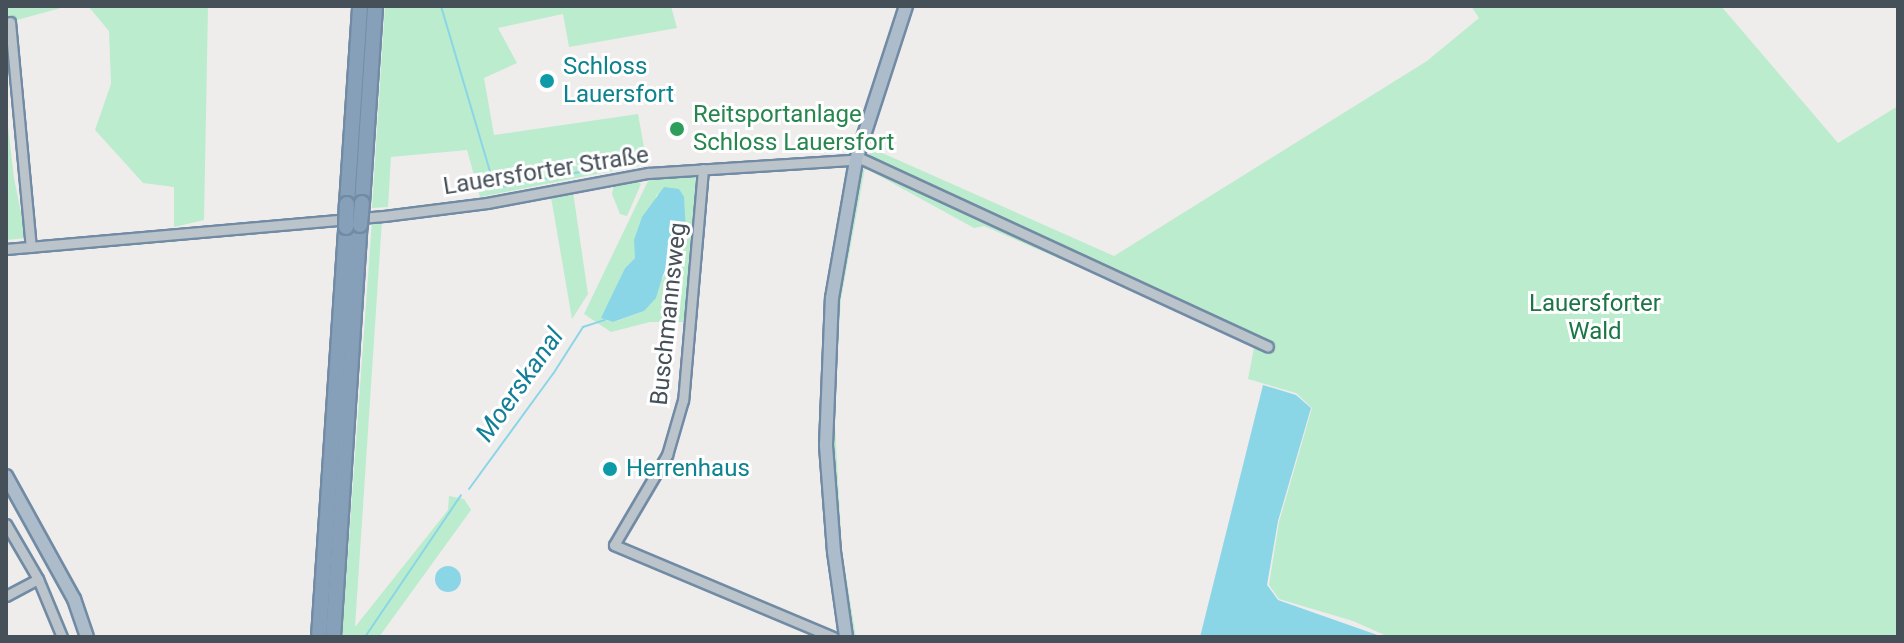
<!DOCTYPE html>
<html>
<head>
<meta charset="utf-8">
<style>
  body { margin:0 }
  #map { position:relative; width:1904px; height:643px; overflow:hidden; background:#efecec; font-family:Roboto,sans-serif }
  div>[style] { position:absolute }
  .green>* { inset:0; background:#bbeccd }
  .water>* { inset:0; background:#8ad6e7 }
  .round { border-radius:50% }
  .stream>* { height:2px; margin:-1px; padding:0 1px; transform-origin:1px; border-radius:1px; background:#8ad6e7 }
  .roads { filter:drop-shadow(2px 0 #718ba5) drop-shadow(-2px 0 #718ba5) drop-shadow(0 2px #718ba5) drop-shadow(0 -2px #718ba5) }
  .minor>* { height:9px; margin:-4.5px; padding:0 4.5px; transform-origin:4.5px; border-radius:4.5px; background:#bbc4cb }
  .major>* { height:12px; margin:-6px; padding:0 6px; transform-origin:6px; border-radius:6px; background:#adbcca }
  .highway>* { height:14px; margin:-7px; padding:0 7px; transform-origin:7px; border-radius:7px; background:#86a0b9 }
  .bridges { filter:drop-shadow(2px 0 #718ba5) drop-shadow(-2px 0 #718ba5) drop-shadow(0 2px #718ba5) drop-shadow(0 -2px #718ba5) }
  .highway-bridge>* { height:14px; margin:-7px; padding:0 7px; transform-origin:7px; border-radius:7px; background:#86a0b9 }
  .dots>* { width:22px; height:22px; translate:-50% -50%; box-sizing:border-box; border:4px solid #fff; border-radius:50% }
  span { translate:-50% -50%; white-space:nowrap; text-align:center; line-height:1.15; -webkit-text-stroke:6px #fff; paint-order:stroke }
  .culture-label { font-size:24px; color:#0d838f }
  .left { translate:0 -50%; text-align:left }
  .leisure-label { font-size:24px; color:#27864d }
  .street-label { font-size:24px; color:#455058 }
  .park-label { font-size:24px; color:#1b7545 }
  .water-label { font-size:26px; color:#137f97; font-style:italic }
  .frame { position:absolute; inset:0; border:8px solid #455058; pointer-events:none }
</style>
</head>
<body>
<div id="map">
  <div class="green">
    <i style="clip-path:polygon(6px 6px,68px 6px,6px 23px)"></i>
    <i style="clip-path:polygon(88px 6px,208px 6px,204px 220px,174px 227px,174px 187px,143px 183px,95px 130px,111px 84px,109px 31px)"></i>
    <i style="clip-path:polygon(385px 6px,671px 6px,677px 28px,569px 47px,563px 14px,498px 28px,517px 63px,484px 78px,494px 135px,638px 114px,647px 164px,480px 197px,467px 150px,391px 157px,388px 207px,372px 208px)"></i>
    <i style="clip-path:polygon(1471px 6px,1721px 6px,1838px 143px,1898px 106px,1898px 637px,1389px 637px,1353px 621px,1279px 599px,1269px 585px,1279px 522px,1312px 408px,1296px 393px,1248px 379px,1256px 337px,1127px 279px,1120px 285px,984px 226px,974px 228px,865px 168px,841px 299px,834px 407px,842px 551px,856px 637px,850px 637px,830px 442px,837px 295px,860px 171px,865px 168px,871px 148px,1114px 256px,1427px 61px,1479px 18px)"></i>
    <i style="clip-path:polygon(6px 110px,14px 178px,26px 238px,6px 240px)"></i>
    <i style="clip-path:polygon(evenodd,694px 173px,699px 176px,687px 322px,650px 322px,611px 332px,584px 314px,646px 185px,652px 176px,694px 173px,657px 194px,680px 247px,644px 311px,614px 322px,602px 319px,625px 268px,635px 258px,657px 194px)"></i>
    <i style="clip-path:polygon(635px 178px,641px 184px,627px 216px,620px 214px,612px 194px,614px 184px)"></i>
    <i style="clip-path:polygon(573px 192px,588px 294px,572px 319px,551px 197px)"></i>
    <i style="clip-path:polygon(382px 220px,355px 627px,448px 510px,449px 496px,464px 499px,471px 510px,379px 637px,342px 637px,372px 221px)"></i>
  </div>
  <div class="water">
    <i style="clip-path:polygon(664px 187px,679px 189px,684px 197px,686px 233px,663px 275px,656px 298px,644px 311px,613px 322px,601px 318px,625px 268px,635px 258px,634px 240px,642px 217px)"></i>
    <i style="clip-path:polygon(1263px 385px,1296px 395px,1311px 408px,1278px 521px,1267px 585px,1278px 600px,1383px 637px,1200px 637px)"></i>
    <i class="round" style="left:435px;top:566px;width:26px;height:26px"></i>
  </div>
  <div class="stream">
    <i style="left:441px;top:6px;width:190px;rotate:73.5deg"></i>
    <i style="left:495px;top:188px;width:151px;rotate:-10.7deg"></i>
    <i style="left:469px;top:489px;width:142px;rotate:-53.9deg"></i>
    <i style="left:553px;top:374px;width:56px;rotate:-57.4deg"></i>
    <i style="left:583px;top:327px;width:23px;rotate:-18deg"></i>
    <i style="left:365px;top:637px;width:171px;rotate:-55.9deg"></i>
  </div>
  <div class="roads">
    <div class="minor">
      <i style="left:10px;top:22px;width:226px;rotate:84.7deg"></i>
      <i style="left:703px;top:169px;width:232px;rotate:94.9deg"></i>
      <i style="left:683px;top:400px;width:57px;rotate:106.2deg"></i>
      <i style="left:667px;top:455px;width:104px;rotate:120.5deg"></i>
      <i style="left:614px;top:545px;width:238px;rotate:22.8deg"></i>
      <i style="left:6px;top:249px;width:379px;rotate:-5deg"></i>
      <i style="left:384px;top:216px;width:104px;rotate:-7.2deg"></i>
      <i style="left:487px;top:203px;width:164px;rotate:-10.6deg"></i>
      <i style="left:648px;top:173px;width:214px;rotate:-3.7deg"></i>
      <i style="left:862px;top:159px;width:447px;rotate:24.8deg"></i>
      <i style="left:6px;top:524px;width:64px;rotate:59.8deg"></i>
      <i style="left:38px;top:579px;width:63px;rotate:67.5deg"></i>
      <i style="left:6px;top:596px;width:36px;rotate:-28deg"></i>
    </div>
    <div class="major">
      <i style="left:6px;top:476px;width:141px;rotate:61.1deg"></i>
      <i style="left:74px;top:599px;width:40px;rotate:71.1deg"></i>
      <i style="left:846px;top:637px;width:86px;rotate:-98deg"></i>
      <i style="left:834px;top:552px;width:107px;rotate:-94.3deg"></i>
      <i style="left:826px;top:445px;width:147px;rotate:-87.7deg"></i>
      <i style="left:832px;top:298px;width:140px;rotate:-80.1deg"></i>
      <i style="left:856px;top:160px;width:162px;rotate:-72deg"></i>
    </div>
    <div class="highway">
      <i style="left:362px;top:203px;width:197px;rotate:-86.2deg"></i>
      <i style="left:347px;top:204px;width:198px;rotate:-86.2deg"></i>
      <i style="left:319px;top:637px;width:411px;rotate:-86.2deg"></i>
      <i style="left:333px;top:637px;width:413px;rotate:-86.3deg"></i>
    </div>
  </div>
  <div class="bridges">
    <div class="highway-bridge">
      <i style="left:360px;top:225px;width:22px;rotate:-85deg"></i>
      <i style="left:346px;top:227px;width:23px;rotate:-88deg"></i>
    </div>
  </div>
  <div class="dots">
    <i style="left:547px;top:81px;background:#0f9aa8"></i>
    <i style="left:677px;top:129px;background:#2e9e5b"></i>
    <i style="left:610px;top:469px;background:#0f9aa8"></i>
  </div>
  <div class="culture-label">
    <span class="left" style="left:563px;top:81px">Schloss<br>Lauersfort</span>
    <span class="left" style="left:626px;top:469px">Herrenhaus</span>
  </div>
  <div class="leisure-label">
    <span class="left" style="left:693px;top:129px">Reitsportanlage<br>Schloss Lauersfort</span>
  </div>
  <div class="street-label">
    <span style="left:546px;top:171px;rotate:-9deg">Lauersforter Straße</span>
    <span style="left:669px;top:314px;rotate:-84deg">Buschmannsweg</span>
  </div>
  <div class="park-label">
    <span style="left:1595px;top:318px">Lauersforter<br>Wald</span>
  </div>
  <div class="water-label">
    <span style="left:520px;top:385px;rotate:-55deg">Moerskanal</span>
  </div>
  <div class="frame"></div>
</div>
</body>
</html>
